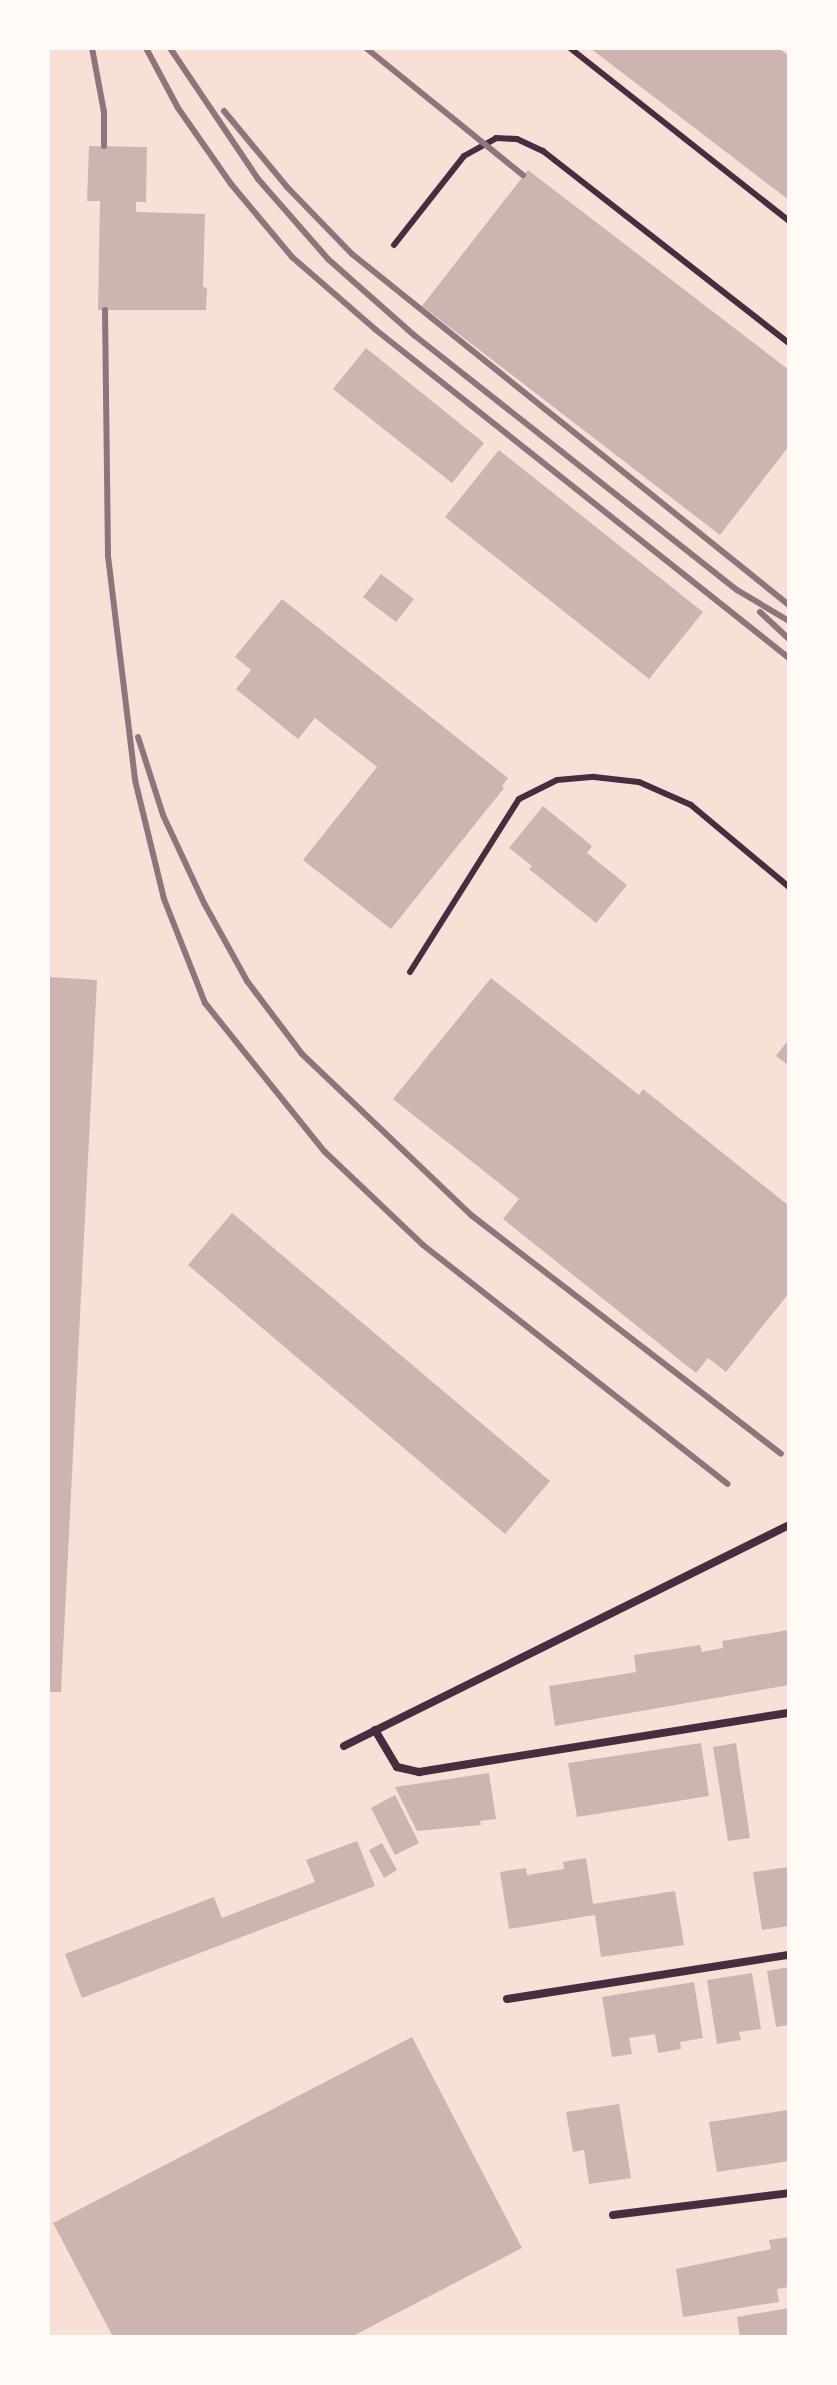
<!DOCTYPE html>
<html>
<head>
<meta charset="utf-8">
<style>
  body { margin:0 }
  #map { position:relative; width:837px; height:2385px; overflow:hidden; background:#f7e1d7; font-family:"Nunito Sans",sans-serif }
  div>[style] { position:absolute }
  .building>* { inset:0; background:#ccb4b1 }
  .service>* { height:6px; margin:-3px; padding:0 3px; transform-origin:3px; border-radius:3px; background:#4a2c40 }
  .minor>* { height:8px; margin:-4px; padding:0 4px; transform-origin:4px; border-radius:4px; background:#4a2c40 }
  .rail>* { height:6px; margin:-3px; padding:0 3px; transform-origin:3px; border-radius:3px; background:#8f747c }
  span { translate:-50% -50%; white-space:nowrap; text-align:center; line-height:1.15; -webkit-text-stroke:7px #fffaf5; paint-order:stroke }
  .frame { position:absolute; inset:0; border:50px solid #fffaf5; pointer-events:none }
</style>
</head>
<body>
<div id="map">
  <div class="building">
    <i style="clip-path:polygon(590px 48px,778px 48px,789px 56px,789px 200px)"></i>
    <i style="clip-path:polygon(89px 146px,147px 147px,146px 202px,136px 202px,136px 212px,205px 214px,203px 287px,207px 288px,206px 310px,98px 310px,100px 201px,87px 201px)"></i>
    <i style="clip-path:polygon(528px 170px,789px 370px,789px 446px,720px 535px,422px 306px)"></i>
    <i style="clip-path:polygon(366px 348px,484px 443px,452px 483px,333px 389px)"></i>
    <i style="clip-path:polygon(499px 450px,703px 612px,649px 679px,445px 517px)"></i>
    <i style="clip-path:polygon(381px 574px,414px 599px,396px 622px,363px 597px)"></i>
    <i style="clip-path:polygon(282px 599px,508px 778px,502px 786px,504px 788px,391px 929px,303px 860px,377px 767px,315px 718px,298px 739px,236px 689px,251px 670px,235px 657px)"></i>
    <i style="clip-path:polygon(543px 806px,592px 846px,587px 853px,627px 885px,596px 923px,529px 869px,532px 866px,509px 848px)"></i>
    <i style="clip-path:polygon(48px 977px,97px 980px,61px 1692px,48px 1692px)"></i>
    <i style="clip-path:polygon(491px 978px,639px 1095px,643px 1089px,789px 1206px,789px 1293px,726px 1372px,708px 1358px,696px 1373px,503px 1219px,519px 1199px,393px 1099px)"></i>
    <i style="clip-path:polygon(789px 1039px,789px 1066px,776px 1056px)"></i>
    <i style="clip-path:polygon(232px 1213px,550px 1481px,505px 1534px,188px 1265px)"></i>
    <i style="clip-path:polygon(789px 1630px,789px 1685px,555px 1726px,549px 1686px,636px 1672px,634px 1655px,700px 1645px,702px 1652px,723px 1648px,722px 1641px)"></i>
    <i style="clip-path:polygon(701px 1743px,709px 1796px,577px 1817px,568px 1763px)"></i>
    <i style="clip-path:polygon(736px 1743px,750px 1838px,728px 1841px,713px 1747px)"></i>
    <i style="clip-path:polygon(489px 1773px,496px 1819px,480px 1821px,481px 1825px,417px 1831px,395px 1787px)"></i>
    <i style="clip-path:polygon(395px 1795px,419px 1843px,395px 1855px,371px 1808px)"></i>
    <i style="clip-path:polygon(357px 1841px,375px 1886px,82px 1998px,65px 1954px,214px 1897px,222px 1918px,315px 1882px,306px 1860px)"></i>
    <i style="clip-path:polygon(382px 1843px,397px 1870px,384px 1878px,369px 1850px)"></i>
    <i style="clip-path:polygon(586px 1858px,593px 1904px,675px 1891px,684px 1945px,601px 1957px,595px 1915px,509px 1929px,500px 1872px,526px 1868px,527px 1875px,564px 1869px,563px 1862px)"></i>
    <i style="clip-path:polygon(789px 1867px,789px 1926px,762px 1930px,753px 1872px)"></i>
    <i style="clip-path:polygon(789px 1967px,789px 2025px,776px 2027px,767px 1971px)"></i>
    <i style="clip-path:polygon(752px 1973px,761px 2029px,739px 2032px,741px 2040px,717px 2044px,707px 1980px)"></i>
    <i style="clip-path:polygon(694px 1982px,703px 2038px,680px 2042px,681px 2049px,658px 2053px,655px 2034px,629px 2038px,632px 2054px,612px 2057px,602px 1997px)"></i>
    <i style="clip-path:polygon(412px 2037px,522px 2248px,351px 2337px,113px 2337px,53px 2223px)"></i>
    <i style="clip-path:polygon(619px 2104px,631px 2178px,589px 2184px,584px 2150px,573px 2152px,566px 2112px)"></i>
    <i style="clip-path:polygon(788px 2110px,789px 2161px,717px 2172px,709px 2122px)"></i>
    <i style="clip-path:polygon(789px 2237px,789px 2287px,777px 2289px,779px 2302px,683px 2317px,676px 2269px,771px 2249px,769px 2240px)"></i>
    <i style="clip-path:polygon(789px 2308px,789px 2337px,740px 2337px,737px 2317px)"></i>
  </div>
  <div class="service">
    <i style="left:570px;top:48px;width:279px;rotate:38.3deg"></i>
    <i style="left:394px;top:245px;width:113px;rotate:-51.8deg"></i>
    <i style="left:464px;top:156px;width:37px;rotate:-29deg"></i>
    <i style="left:496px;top:138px;width:21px;rotate:3deg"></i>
    <i style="left:517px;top:139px;width:29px;rotate:25deg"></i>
    <i style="left:543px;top:151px;width:312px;rotate:38deg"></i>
    <i style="left:410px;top:972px;width:204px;rotate:-57.8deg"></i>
    <i style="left:519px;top:799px;width:42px;rotate:-26.6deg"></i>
    <i style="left:557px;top:780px;width:37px;rotate:-5deg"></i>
    <i style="left:594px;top:777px;width:45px;rotate:6.3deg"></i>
    <i style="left:639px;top:782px;width:57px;rotate:23.9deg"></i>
    <i style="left:691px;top:805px;width:128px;rotate:39.9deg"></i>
  </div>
  <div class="minor">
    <i style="left:375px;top:1730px;width:43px;rotate:59.3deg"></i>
    <i style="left:397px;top:1767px;width:23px;rotate:13deg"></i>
    <i style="left:419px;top:1772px;width:375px;rotate:-9.1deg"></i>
    <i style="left:344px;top:1746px;width:497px;rotate:-26.4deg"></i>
    <i style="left:507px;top:1999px;width:285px;rotate:-8.9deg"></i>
    <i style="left:613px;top:2215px;width:177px;rotate:-7.1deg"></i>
  </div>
  <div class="rail">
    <i style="left:92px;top:48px;width:65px;rotate:79.4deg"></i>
    <i style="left:104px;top:112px;width:34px;rotate:90deg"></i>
    <i style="left:146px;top:48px;width:68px;rotate:61.9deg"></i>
    <i style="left:178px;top:108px;width:93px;rotate:55.1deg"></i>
    <i style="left:231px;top:184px;width:95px;rotate:50.1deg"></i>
    <i style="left:292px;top:257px;width:111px;rotate:41deg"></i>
    <i style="left:376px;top:330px;width:527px;rotate:38.46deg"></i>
    <i style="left:170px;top:48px;width:158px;rotate:56.1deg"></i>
    <i style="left:258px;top:179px;width:106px;rotate:48.8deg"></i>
    <i style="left:328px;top:259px;width:115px;rotate:41.5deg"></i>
    <i style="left:414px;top:335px;width:412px;rotate:38.3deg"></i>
    <i style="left:737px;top:590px;width:61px;rotate:30.8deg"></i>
    <i style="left:366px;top:48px;width:202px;rotate:39deg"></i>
    <i style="left:224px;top:111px;width:99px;rotate:50.3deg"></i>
    <i style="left:287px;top:187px;width:93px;rotate:45.9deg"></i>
    <i style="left:352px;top:254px;width:561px;rotate:38.77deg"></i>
    <i style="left:105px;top:310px;width:246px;rotate:89.3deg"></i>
    <i style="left:108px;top:556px;width:226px;rotate:83.1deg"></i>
    <i style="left:135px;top:780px;width:122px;rotate:76.3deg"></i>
    <i style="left:164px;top:899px;width:112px;rotate:68.5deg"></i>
    <i style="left:205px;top:1003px;width:191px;rotate:51.2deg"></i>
    <i style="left:325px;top:1152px;width:135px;rotate:43.5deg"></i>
    <i style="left:423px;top:1245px;width:387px;rotate:38.1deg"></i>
    <i style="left:760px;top:612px;width:40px;rotate:43deg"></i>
    <i style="left:138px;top:737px;width:82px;rotate:72.2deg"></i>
    <i style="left:163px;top:815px;width:97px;rotate:65deg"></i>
    <i style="left:204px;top:903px;width:89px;rotate:61.1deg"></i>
    <i style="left:247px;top:981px;width:91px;rotate:53deg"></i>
    <i style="left:302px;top:1054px;width:233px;rotate:43.6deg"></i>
    <i style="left:471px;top:1215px;width:391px;rotate:37.6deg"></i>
  </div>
  <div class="frame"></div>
</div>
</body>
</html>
